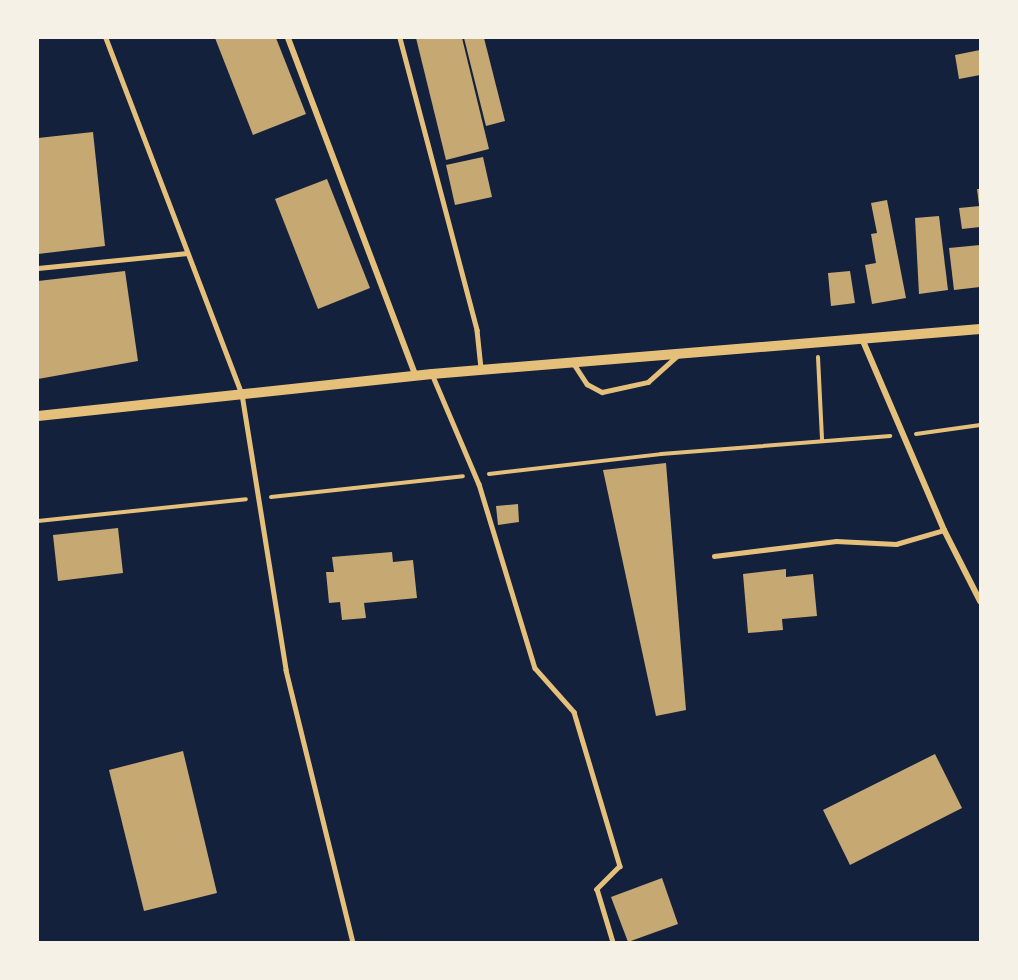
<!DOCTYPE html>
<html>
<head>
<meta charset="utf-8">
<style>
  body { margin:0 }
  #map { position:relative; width:1018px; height:980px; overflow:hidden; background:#14213d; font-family:"IBM Plex Serif",serif }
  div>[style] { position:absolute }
  .building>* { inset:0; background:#c6a872 }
  .path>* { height:4px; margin:-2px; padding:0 2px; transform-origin:2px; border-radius:2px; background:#e5c07b }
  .service>* { height:4.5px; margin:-2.25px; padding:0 2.25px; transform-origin:2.25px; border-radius:2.25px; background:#e5c07b }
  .minor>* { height:6px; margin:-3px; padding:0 3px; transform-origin:3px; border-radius:3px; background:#e5c07b }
  .tertiary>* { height:10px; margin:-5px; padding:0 5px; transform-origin:5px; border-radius:5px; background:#e5c07b }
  span { translate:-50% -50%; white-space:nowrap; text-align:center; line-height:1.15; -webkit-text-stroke:4.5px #f6f1e7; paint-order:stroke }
  .frame { position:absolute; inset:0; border:39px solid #f6f1e7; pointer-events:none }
</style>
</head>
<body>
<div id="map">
  <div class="building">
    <i style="clip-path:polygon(215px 38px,276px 38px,306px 114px,253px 135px)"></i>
    <i style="clip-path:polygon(416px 38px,462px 38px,489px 149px,446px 160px)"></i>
    <i style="clip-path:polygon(464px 38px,484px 38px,505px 121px,486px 126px)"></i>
    <i style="clip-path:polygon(980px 50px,980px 75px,959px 79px,955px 55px)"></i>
    <i style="clip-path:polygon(93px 132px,105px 246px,38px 254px,38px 138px)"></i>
    <i style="clip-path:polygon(483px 157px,492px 197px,455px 205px,446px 165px)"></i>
    <i style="clip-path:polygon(327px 179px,370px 288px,318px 309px,275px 199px)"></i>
    <i style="clip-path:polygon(977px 189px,980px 189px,980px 205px,979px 205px)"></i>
    <i style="clip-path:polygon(887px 200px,906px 298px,872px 304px,865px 265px,876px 263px,871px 234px,877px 233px,871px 203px)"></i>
    <i style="clip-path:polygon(980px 206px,980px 227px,962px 229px,959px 208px)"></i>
    <i style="clip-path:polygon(939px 216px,948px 290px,919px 294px,915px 218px)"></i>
    <i style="clip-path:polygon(980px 245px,980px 287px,954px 290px,949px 248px)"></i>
    <i style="clip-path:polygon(125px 271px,138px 361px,38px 379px,38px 281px)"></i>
    <i style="clip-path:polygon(850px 271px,855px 303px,831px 306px,828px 273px)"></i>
    <i style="clip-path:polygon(666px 463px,686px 710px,656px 716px,603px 470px)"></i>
    <i style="clip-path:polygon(518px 504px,519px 522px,498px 525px,496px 506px)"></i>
    <i style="clip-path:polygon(118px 528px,123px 573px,58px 581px,53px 535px)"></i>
    <i style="clip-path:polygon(392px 552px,393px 562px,413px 560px,417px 598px,364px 603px,366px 618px,342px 620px,340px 602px,329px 603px,326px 572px,334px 572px,332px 557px)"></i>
    <i style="clip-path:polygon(786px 569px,786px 577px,813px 574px,817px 616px,782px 619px,783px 630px,748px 633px,743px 574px)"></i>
    <i style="clip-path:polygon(183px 751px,217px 893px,144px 911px,109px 770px)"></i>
    <i style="clip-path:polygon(935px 754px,962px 808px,850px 865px,823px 810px)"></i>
    <i style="clip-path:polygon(662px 878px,678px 924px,628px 942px,611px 897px)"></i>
  </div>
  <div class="path">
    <i style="left:818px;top:357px;width:83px;rotate:87.2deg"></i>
    <i style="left:916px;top:434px;width:65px;rotate:-8deg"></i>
    <i style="left:489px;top:474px;width:173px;rotate:-6.6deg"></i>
    <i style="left:661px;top:454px;width:230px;rotate:-4.5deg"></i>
    <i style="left:271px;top:497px;width:193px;rotate:-6.2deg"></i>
    <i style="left:38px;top:521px;width:209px;rotate:-6deg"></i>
  </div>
  <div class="service">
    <i style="left:106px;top:38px;width:381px;rotate:69.1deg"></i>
    <i style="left:242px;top:394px;width:279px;rotate:80.9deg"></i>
    <i style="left:286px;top:670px;width:280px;rotate:76.2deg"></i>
    <i style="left:400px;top:38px;width:302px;rotate:75.2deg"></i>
    <i style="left:477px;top:330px;width:38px;rotate:84deg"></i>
    <i style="left:38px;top:268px;width:150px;rotate:-5.7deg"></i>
    <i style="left:574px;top:364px;width:24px;rotate:57deg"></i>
    <i style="left:587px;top:384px;width:17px;rotate:28deg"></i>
    <i style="left:602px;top:392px;width:47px;rotate:-12.3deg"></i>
    <i style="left:648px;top:382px;width:40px;rotate:-42deg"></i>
    <i style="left:432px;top:374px;width:120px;rotate:66.9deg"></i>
    <i style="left:479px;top:484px;width:192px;rotate:73.1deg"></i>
    <i style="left:535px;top:668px;width:59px;rotate:48.4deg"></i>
    <i style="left:574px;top:712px;width:161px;rotate:73.4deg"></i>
    <i style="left:620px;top:866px;width:33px;rotate:135deg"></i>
    <i style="left:597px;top:889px;width:55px;rotate:73.2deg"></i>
    <i style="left:714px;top:556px;width:123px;rotate:-7deg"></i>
    <i style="left:836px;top:541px;width:60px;rotate:2.9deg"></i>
    <i style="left:896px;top:544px;width:50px;rotate:-16.3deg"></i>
  </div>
  <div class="minor">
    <i style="left:288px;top:38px;width:361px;rotate:69.3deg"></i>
    <i style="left:863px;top:341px;width:206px;rotate:66.8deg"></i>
    <i style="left:944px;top:530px;width:80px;rotate:63.1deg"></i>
  </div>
  <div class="tertiary">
    <i style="left:38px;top:416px;width:396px;rotate:-6.1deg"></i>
    <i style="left:432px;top:374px;width:550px;rotate:-4.69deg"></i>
  </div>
  <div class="frame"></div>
</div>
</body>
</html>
